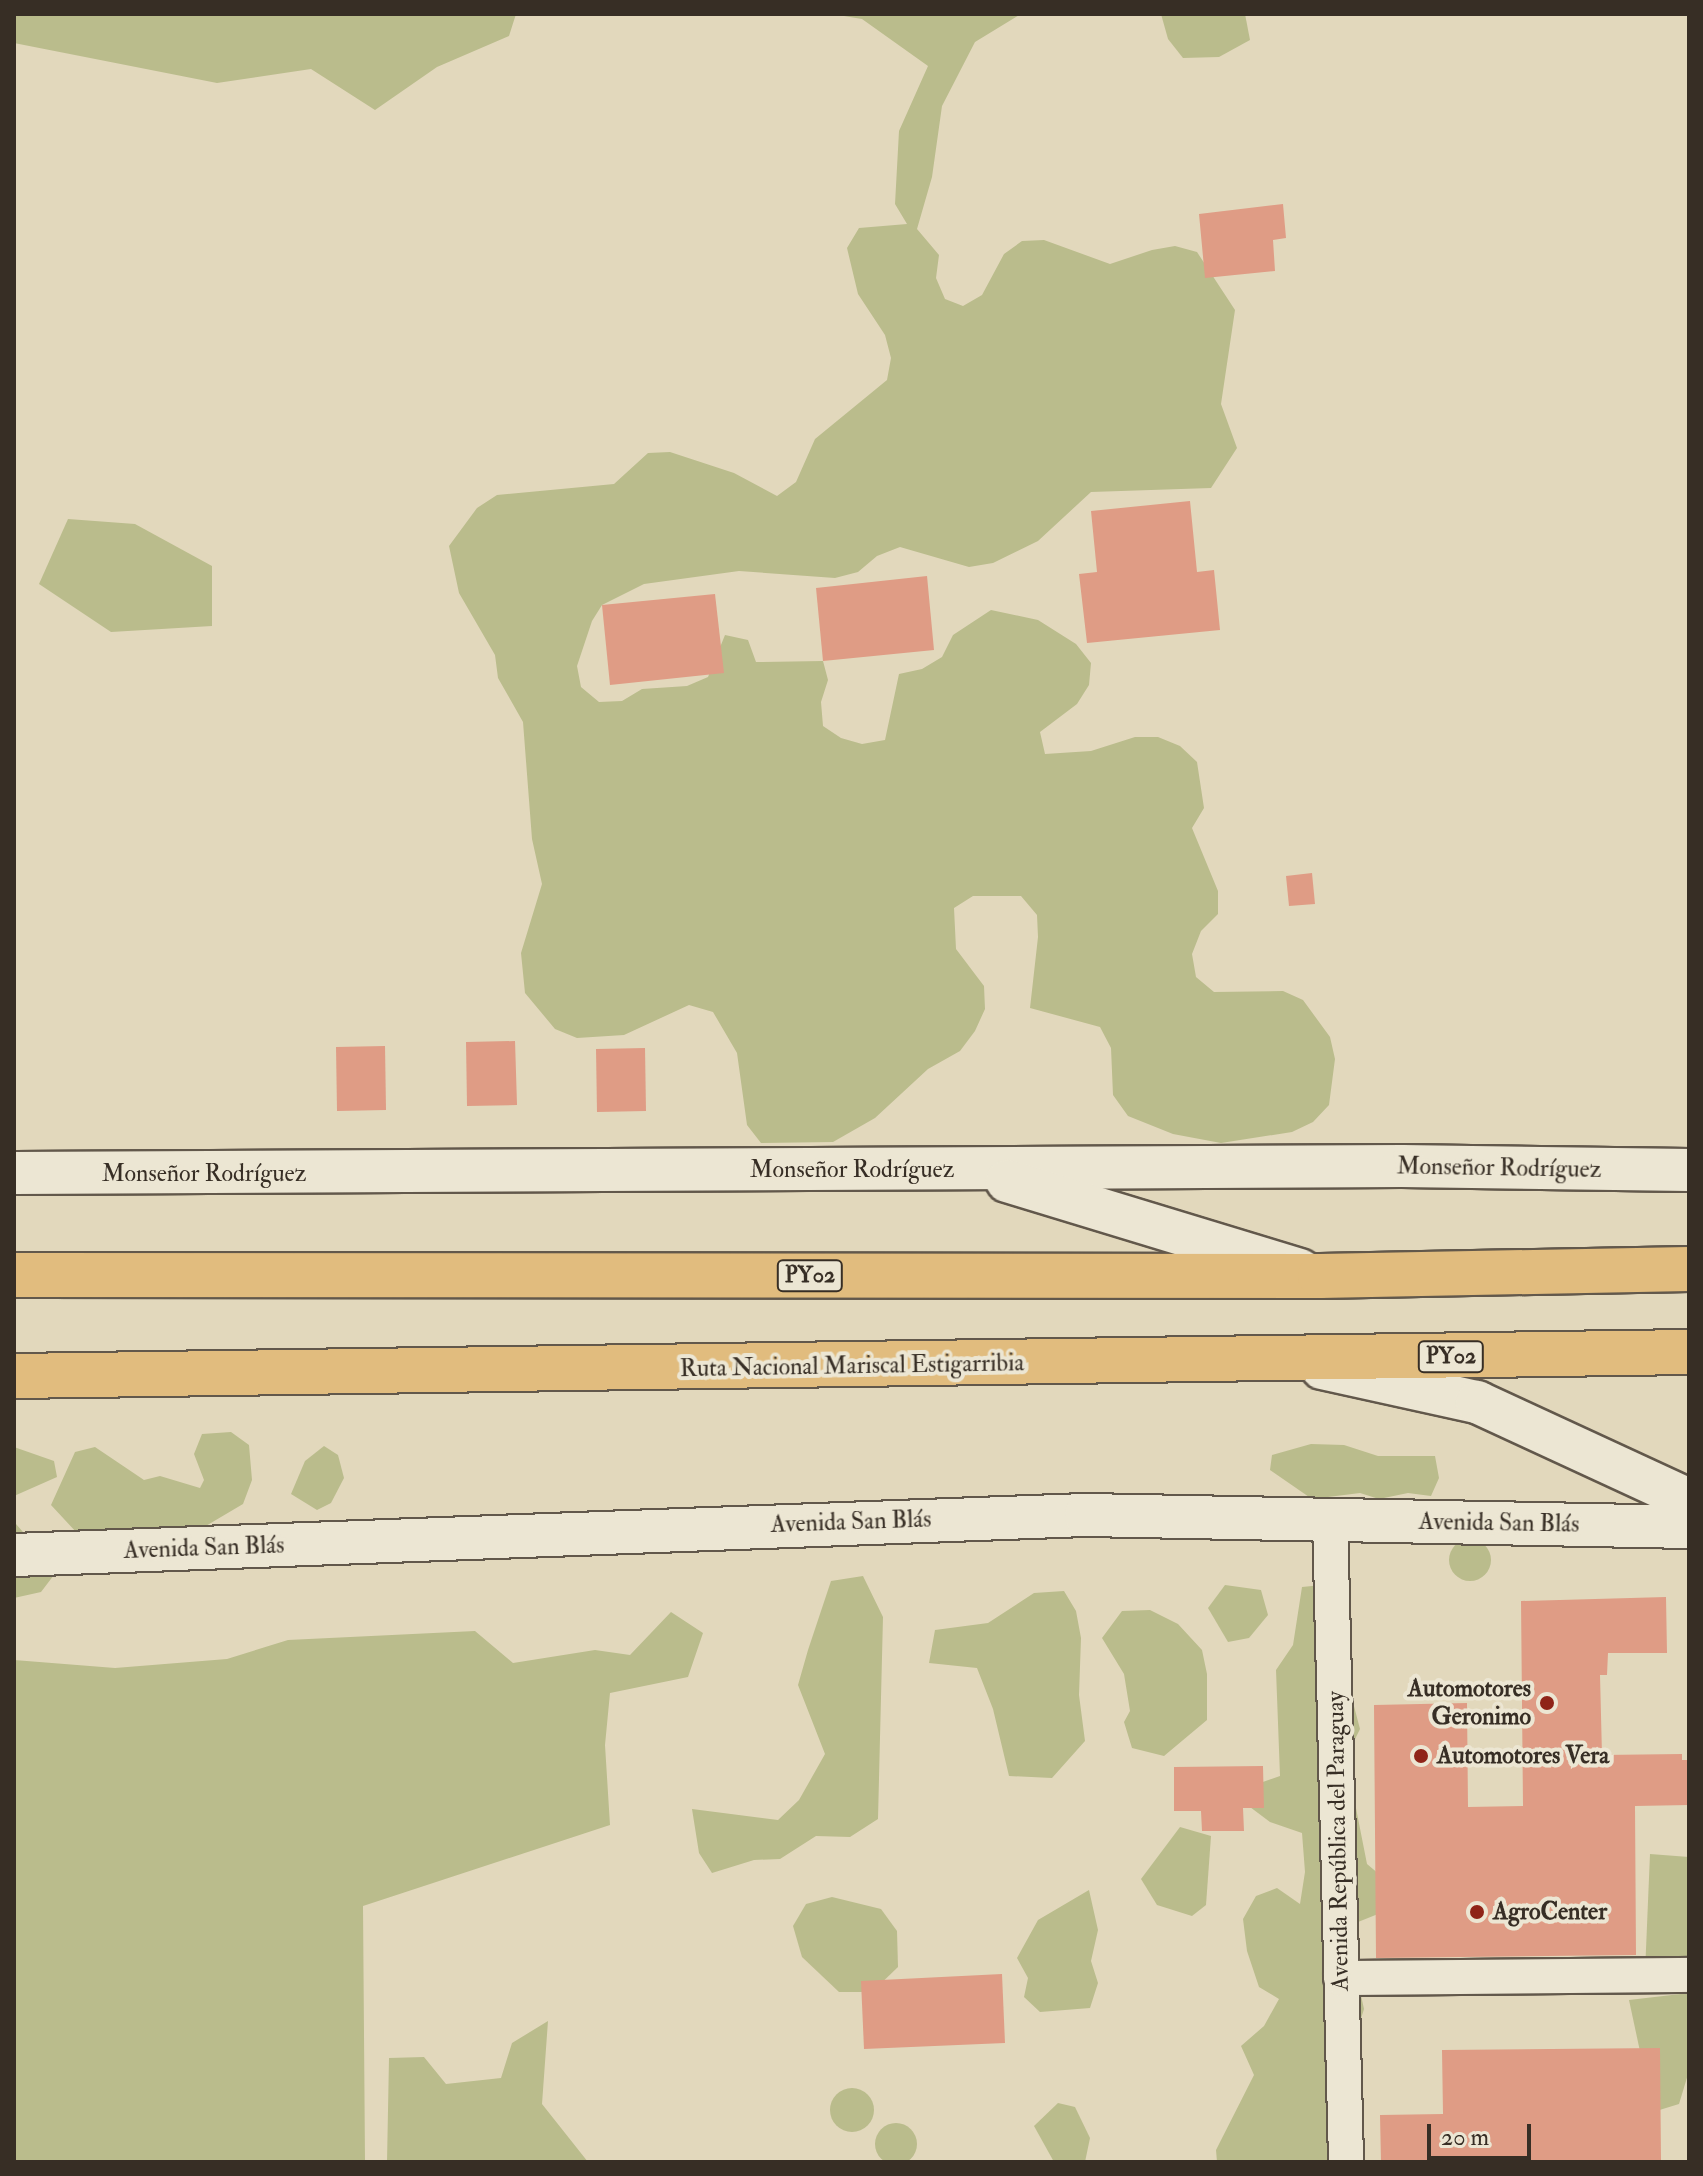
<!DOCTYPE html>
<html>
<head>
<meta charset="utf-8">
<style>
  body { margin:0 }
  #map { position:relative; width:1703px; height:2176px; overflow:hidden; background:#e2d8bc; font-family:"IM FELL Double Pica",serif }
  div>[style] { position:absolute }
  .green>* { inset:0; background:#babc8c }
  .round { border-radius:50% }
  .building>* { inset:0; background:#df9c85 }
  .roads { filter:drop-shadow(2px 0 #62584b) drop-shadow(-2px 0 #62584b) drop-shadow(0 2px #62584b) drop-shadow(0 -2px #62584b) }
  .minor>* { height:34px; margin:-17px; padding:0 17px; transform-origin:17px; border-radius:17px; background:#ece6d3 }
  .tertiary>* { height:42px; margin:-21px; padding:0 21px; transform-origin:21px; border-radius:21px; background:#ece6d3 }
  .trunk>* { height:44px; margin:-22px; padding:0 22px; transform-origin:22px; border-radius:22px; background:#e1bc7e }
  .dots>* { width:22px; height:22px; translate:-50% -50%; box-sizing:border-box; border:4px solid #ece6d3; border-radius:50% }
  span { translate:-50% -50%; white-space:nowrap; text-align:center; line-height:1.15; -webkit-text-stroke:8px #ece6d3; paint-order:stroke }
  .shield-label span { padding:2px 6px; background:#ece6d3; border:2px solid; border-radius:6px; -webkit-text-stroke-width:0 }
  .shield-label { font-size:22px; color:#372e25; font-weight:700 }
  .street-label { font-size:24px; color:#372e25 }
  .poi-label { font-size:24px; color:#372e25; font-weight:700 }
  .right { translate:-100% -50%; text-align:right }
  .left { translate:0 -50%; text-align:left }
  .frame { position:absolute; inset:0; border:16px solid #372e25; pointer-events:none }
  .scale { position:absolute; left:1427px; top:2124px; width:104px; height:36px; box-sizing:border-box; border:4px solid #372e25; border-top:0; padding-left:10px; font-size:24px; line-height:28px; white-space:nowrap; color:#372e25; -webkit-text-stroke:6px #ece6d3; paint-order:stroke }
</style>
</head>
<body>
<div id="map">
  <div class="green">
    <i style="clip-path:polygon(14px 14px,516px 14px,509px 36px,437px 67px,375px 110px,311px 69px,217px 83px,14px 43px)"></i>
    <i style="clip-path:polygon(832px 14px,1021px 14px,975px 42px,942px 106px,932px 177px,917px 229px,939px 255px,936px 278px,945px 299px,963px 306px,982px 295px,1004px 254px,1022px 241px,1044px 240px,1110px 264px,1152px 250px,1175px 246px,1197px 252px,1235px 310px,1221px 404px,1237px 448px,1211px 488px,1091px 492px,1038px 541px,993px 563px,969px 567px,900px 547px,877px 556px,858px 572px,835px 578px,739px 571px,644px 584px,602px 605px,592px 621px,577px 666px,581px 687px,599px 702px,622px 701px,642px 689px,687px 686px,708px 677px,725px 635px,748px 640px,756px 662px,823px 661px,828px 680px,821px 702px,823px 726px,841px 738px,862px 744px,885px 740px,899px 674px,922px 669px,942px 657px,953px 635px,991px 610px,1038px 620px,1076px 644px,1091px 663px,1089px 685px,1077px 704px,1040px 732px,1045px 754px,1091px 751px,1135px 737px,1158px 737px,1180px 746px,1197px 762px,1204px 808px,1192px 828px,1218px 891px,1218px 914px,1201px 931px,1192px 954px,1196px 977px,1214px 992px,1283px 991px,1303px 1000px,1330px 1037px,1335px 1059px,1329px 1105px,1313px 1122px,1292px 1132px,1221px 1143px,1173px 1134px,1128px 1116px,1113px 1095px,1111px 1048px,1100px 1027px,1030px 1008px,1038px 937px,1037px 915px,1021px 896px,973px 896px,954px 908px,956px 949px,984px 986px,985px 1009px,975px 1031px,960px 1051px,928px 1069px,875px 1118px,833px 1142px,761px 1143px,747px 1125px,737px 1053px,713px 1012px,689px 1005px,624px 1035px,577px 1038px,555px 1029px,525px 993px,521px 953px,542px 884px,532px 839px,523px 722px,498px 678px,495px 655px,459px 593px,449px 546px,477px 508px,497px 495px,614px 484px,648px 453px,670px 452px,734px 473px,777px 496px,796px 482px,815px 439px,887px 380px,891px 358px,885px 335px,858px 294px,847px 248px,859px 228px,907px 224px,895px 204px,899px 131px,928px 66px,862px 19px)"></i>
    <i style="clip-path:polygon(1161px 14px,1245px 14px,1250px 40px,1219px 57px,1183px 58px,1168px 39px)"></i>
    <i style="clip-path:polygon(68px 519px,135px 524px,212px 566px,212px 626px,111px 632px,39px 584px)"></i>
    <i style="clip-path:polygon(231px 1432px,249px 1445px,252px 1480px,243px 1504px,199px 1530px,77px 1533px,51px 1505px,75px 1452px,95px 1447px,144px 1480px,160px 1476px,200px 1488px,204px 1480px,194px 1454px,202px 1434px)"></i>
    <i style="clip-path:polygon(1311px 1444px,1344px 1445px,1378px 1456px,1435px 1456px,1439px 1478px,1431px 1496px,1408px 1493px,1379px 1499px,1360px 1493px,1312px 1499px,1270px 1470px,1272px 1455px)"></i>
    <i style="clip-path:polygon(324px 1446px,338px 1455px,344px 1478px,331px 1503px,317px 1510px,291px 1494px,305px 1461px)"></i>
    <i style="clip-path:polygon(14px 1447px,54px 1461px,57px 1477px,14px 1496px)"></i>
    <i style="clip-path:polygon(14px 1510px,16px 1524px,57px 1571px,41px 1592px,14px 1598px)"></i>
    <i class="round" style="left:1449px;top:1539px;width:42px;height:42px"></i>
    <i style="clip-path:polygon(863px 1576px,883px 1617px,878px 1819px,850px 1837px,816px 1836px,780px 1859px,754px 1860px,712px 1873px,699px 1853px,692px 1809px,778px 1820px,799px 1800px,825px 1754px,798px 1685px,808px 1650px,831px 1581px)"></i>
    <i style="clip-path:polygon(1342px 1583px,1344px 1668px,1360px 1729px,1330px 1790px,1354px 1798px,1367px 1864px,1386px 1880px,1383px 1912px,1358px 1922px,1349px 1941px,1364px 2009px,1355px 2038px,1354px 2162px,1217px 2162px,1216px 2150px,1254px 2075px,1241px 2046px,1264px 2026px,1279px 1999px,1259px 1987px,1247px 1951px,1243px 1919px,1256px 1896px,1277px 1888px,1300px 1904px,1305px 1872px,1302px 1833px,1270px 1822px,1250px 1807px,1243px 1789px,1280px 1776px,1276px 1670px,1293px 1645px,1302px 1587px)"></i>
    <i style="clip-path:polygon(1225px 1585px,1261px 1590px,1268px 1615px,1249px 1638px,1228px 1642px,1208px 1608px)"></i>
    <i style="clip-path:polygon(1064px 1591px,1076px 1611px,1081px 1638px,1079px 1695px,1085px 1741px,1052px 1778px,1009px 1776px,993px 1709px,977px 1668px,929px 1663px,935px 1630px,988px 1623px,1034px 1593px)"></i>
    <i style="clip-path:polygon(1150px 1610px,1178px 1624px,1202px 1650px,1207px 1674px,1207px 1720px,1164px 1756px,1132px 1748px,1124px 1722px,1130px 1711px,1124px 1674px,1102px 1638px,1122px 1611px)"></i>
    <i style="clip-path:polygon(671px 1612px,703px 1633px,688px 1677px,610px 1693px,605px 1745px,610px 1825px,363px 1906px,365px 2162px,14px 2162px,14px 1660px,115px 1668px,227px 1659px,288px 1640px,475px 1631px,513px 1663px,595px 1650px,630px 1655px)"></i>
    <i style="clip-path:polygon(1180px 1827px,1211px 1836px,1206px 1905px,1192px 1916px,1157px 1905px,1141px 1879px)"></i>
    <i style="clip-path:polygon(1650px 1854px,1689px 1857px,1689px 1972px,1645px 1973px)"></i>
    <i style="clip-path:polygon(1089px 1890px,1098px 1930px,1091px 1961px,1098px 1983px,1090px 2008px,1040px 2012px,1024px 1997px,1028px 1978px,1017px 1958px,1038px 1920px)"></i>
    <i style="clip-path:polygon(832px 1897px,881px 1909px,897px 1931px,898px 1967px,872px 1992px,839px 1992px,802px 1957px,793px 1926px,806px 1904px)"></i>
    <i style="clip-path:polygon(1689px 1993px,1689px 2071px,1679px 2104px,1653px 2112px,1629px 2000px)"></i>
    <i style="clip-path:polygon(548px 2021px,542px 2104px,588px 2162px,387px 2162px,389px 2058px,424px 2057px,446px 2084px,501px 2078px,512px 2043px)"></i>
    <i class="round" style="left:830px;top:2088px;width:44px;height:44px"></i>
    <i style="clip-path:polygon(1058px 2103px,1075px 2107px,1090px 2138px,1085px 2162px,1054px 2162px,1034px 2126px)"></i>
    <i class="round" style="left:875px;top:2123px;width:42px;height:42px"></i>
  </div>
  <div class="building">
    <i style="clip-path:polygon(1283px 204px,1286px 238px,1273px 240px,1275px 271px,1205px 278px,1199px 214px)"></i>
    <i style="clip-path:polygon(1190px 501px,1197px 572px,1214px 570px,1220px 630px,1087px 643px,1079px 574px,1097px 572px,1091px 511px)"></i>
    <i style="clip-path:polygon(927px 576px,934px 650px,823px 661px,816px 588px)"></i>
    <i style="clip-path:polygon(715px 594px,724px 673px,610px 685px,602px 605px)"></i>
    <i style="clip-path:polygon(1312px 873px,1315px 904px,1289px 906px,1286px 876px)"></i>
    <i style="clip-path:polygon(515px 1041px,517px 1105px,467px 1106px,466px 1042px)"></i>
    <i style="clip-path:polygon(385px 1046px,386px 1110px,337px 1111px,336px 1047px)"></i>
    <i style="clip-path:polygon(645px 1048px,646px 1111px,597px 1112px,596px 1049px)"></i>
    <i style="clip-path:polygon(1666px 1597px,1667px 1653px,1608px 1653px,1607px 1675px,1600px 1675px,1602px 1755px,1682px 1754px,1682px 1760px,1689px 1760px,1689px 1805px,1635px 1806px,1636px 1955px,1376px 1958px,1374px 1705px,1467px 1703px,1468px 1807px,1523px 1806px,1521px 1601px)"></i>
    <i style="clip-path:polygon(1263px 1766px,1264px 1808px,1243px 1808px,1244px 1831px,1202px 1831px,1201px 1811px,1174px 1811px,1174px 1767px)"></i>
    <i style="clip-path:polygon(1002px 1974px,1005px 2043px,864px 2049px,861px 1981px)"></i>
    <i style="clip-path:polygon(1660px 2048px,1661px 2162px,1381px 2162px,1380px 2115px,1443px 2114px,1442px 2050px)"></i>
  </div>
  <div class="roads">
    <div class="minor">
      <i style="left:1330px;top:1519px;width:643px;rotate:88.57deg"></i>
      <i style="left:1341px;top:1978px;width:348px;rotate:-0.5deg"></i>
    </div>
    <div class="tertiary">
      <i style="left:14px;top:1173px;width:1388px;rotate:-0.29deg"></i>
      <i style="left:1402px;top:1166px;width:287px;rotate:0.8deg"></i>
      <i style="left:1007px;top:1181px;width:306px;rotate:16.9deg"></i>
      <i style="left:1322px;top:1368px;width:159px;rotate:12.4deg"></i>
      <i style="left:1477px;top:1402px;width:234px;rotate:24.8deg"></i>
      <i style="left:14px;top:1555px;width:1073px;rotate:-2.14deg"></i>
      <i style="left:1086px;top:1515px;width:603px;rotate:1.14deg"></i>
    </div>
    <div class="trunk">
      <i style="left:14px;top:1275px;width:1306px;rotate:0.04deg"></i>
      <i style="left:1320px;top:1276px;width:369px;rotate:-1.1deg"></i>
      <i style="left:14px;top:1376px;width:1675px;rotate:-0.82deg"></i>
    </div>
  </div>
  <div class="dots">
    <i style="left:1547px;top:1703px;background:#8f2418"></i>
    <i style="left:1421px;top:1756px;background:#8f2418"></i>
    <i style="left:1477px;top:1912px;background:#8f2418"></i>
  </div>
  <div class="shield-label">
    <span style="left:810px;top:1276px">PY02</span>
    <span style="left:1451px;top:1357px">PY02</span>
  </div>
  <div class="street-label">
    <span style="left:1499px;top:1168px;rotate:1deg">Monseñor Rodríguez</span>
    <span style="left:852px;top:1170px">Monseñor Rodríguez</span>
    <span style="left:204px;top:1174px">Monseñor Rodríguez</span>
    <span style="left:852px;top:1366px;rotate:-1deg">Ruta Nacional Mariscal Estigarribia</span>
    <span style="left:851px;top:1522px;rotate:-2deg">Avenida San Blás</span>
    <span style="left:1499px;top:1523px;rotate:1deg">Avenida San Blás</span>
    <span style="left:204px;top:1548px;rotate:-2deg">Avenida San Blás</span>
    <span style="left:1338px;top:1841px;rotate:-91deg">Avenida República del Paraguay</span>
  </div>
  <div class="poi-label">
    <span class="right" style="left:1531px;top:1703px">Automotores<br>Geronimo</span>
    <span class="left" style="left:1437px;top:1756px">Automotores Vera</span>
    <span class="left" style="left:1493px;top:1912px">AgroCenter</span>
  </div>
  <div class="frame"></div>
  <div class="scale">20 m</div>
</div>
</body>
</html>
